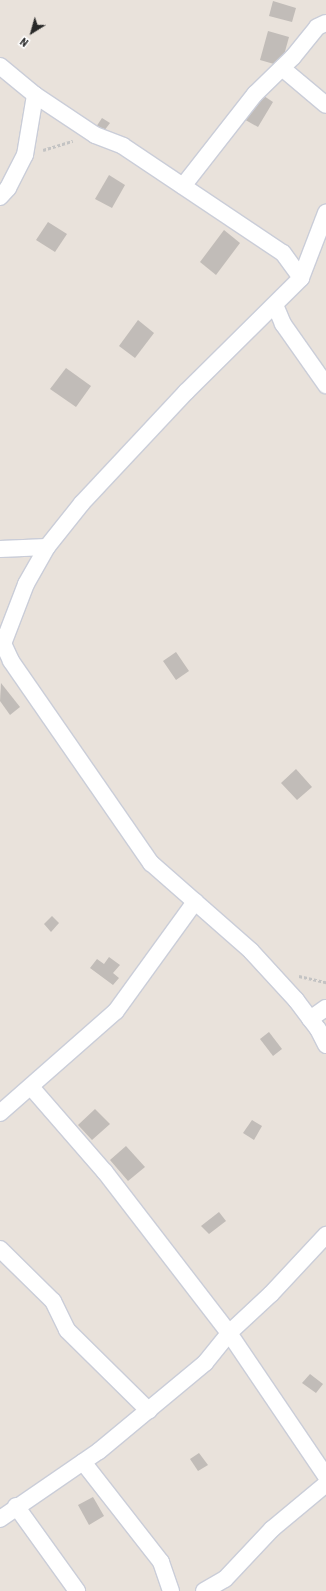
<!DOCTYPE html>
<html>
<head>
<meta charset="utf-8">
<style>
  body { margin:0 }
  #map { position:relative; width:326px; height:1591px; overflow:hidden; background:#e9e2db; font-family:"Roboto Condensed",sans-serif }
  div>[style] { position:absolute }
  .building>* { inset:0; background:#c1bcb8 }
  .path>* { height:2.5px; margin-top:-1.25px; transform-origin:0; background:repeating-linear-gradient(90deg,#c3c3c3 0 3px,transparent 0 5px) }
  .roads { filter:drop-shadow(1px 0 #cacdd8) drop-shadow(-1px 0 #cacdd8) drop-shadow(0 1px #cacdd8) drop-shadow(0 -1px #cacdd8) }
  .street>* { height:16px; margin:-8px; padding:0 8px; transform-origin:8px; border-radius:8px; background:#fff }
  span { translate:-50% -50%; white-space:nowrap; text-align:center; line-height:1.15; -webkit-text-stroke:3px #fff; paint-order:stroke }
  .north { position:absolute; left:12px; top:12px; width:40px; height:40px; -webkit-text-stroke:3px #fff; paint-order:stroke; rotate:217deg; font-size:11px; font-weight:700; line-height:16px; text-align:center; color:#282828 }
  .north::after { content:''; display:block; margin:auto; width:14px; height:18px; background:#282828; clip-path:polygon(50% 0,100% 100%,50% 72%,0 100%) }
</style>
</head>
<body>
<div id="map">
  <div class="building">
    <i style="clip-path:polygon(273px 1px,296px 8px,292px 22px,269px 16px)"></i>
    <i style="clip-path:polygon(268px 31px,289px 37px,281px 66px,260px 60px)"></i>
    <i style="clip-path:polygon(258px 92px,273px 102px,258px 127px,242px 118px)"></i>
    <i style="clip-path:polygon(102px 118px,110px 123px,101px 135px,94px 130px)"></i>
    <i style="clip-path:polygon(109px 175px,125px 185px,112px 208px,95px 199px)"></i>
    <i style="clip-path:polygon(48px 222px,67px 234px,55px 252px,36px 240px)"></i>
    <i style="clip-path:polygon(224px 230px,240px 243px,216px 275px,200px 262px)"></i>
    <i style="clip-path:polygon(138px 320px,154px 333px,135px 358px,119px 346px)"></i>
    <i style="clip-path:polygon(66px 368px,91px 386px,76px 407px,50px 389px)"></i>
    <i style="clip-path:polygon(176px 652px,189px 671px,176px 680px,163px 661px)"></i>
    <i style="clip-path:polygon(1px 683px,20px 707px,10px 715px,0 701px)"></i>
    <i style="clip-path:polygon(296px 769px,312px 787px,297px 800px,281px 783px)"></i>
    <i style="clip-path:polygon(52px 916px,59px 923px,51px 932px,44px 924px)"></i>
    <i style="clip-path:polygon(109px 957px,120px 965px,113px 973px,119px 978px,113px 985px,90px 968px,97px 959px,104px 964px)"></i>
    <i style="clip-path:polygon(269px 1032px,282px 1049px,273px 1056px,260px 1039px)"></i>
    <i style="clip-path:polygon(95px 1109px,110px 1124px,92px 1140px,78px 1125px)"></i>
    <i style="clip-path:polygon(252px 1120px,262px 1126px,254px 1140px,243px 1133px)"></i>
    <i style="clip-path:polygon(126px 1146px,145px 1167px,128px 1181px,110px 1160px)"></i>
    <i style="clip-path:polygon(219px 1212px,226px 1221px,209px 1234px,201px 1226px)"></i>
    <i style="clip-path:polygon(310px 1374px,323px 1384px,316px 1393px,302px 1383px)"></i>
    <i style="clip-path:polygon(199px 1453px,208px 1465px,198px 1471px,190px 1459px)"></i>
    <i style="clip-path:polygon(93px 1497px,104px 1516px,89px 1525px,78px 1505px)"></i>
  </div>
  <div class="path">
    <i style="left:43px;top:150px;width:31px;rotate:-17deg"></i>
    <i style="left:299px;top:976px;width:28px;rotate:13deg"></i>
  </div>
  <div class="roads">
    <div class="street">
      <i style="left:0;top:66px;width:45px;rotate:39.6deg"></i>
      <i style="left:35px;top:95px;width:72px;rotate:33.7deg"></i>
      <i style="left:95px;top:135px;width:30px;rotate:21deg"></i>
      <i style="left:123px;top:146px;width:192px;rotate:33.8deg"></i>
      <i style="left:283px;top:253px;width:31px;rotate:54deg"></i>
      <i style="left:282px;top:68px;width:57px;rotate:40.1deg"></i>
      <i style="left:183px;top:186px;width:117px;rotate:-52deg"></i>
      <i style="left:255px;top:94px;width:53px;rotate:-44.2deg"></i>
      <i style="left:293px;top:57px;width:38px;rotate:-51deg"></i>
      <i style="left:317px;top:27px;width:10px;rotate:-24deg"></i>
      <i style="left:0;top:197px;width:12px;rotate:-48deg"></i>
      <i style="left:8px;top:188px;width:37px;rotate:-63deg"></i>
      <i style="left:25px;top:155px;width:61px;rotate:-80.5deg"></i>
      <i style="left:275px;top:305px;width:21px;rotate:67deg"></i>
      <i style="left:283px;top:324px;width:75px;rotate:54.8deg"></i>
      <i style="left:0;top:549px;width:47px;rotate:-2.4deg"></i>
      <i style="left:0;top:637px;width:26px;rotate:65deg"></i>
      <i style="left:11px;top:661px;width:246px;rotate:55.3deg"></i>
      <i style="left:151px;top:863px;width:133px;rotate:41.3deg"></i>
      <i style="left:251px;top:951px;width:67px;rotate:47.4deg"></i>
      <i style="left:296px;top:1000px;width:36px;rotate:53deg"></i>
      <i style="left:318px;top:1029px;width:18px;rotate:63deg"></i>
      <i style="left:3px;top:644px;width:64px;rotate:-69deg"></i>
      <i style="left:26px;top:584px;width:43px;rotate:-60.4deg"></i>
      <i style="left:47px;top:547px;width:56px;rotate:-51.5deg"></i>
      <i style="left:82px;top:503px;width:152px;rotate:-46.9deg"></i>
      <i style="left:186px;top:392px;width:162px;rotate:-44.7deg"></i>
      <i style="left:301px;top:278px;width:70px;rotate:-69deg"></i>
      <i style="left:310px;top:1019px;width:19px;rotate:-35deg"></i>
      <i style="left:31px;top:1087px;width:113px;rotate:49deg"></i>
      <i style="left:105px;top:1172px;width:203px;rotate:52.4deg"></i>
      <i style="left:229px;top:1333px;width:173px;rotate:55.9deg"></i>
      <i style="left:0;top:1113px;width:154px;rotate:-41.3deg"></i>
      <i style="left:116px;top:1011px;width:135px;rotate:-54.1deg"></i>
      <i style="left:0;top:1249px;width:74px;rotate:44.5deg"></i>
      <i style="left:53px;top:1301px;width:32px;rotate:64deg"></i>
      <i style="left:67px;top:1330px;width:115px;rotate:44.6deg"></i>
      <i style="left:83px;top:1462px;width:127px;rotate:52deg"></i>
      <i style="left:161px;top:1562px;width:31px;rotate:71deg"></i>
      <i style="left:16px;top:1506px;width:105px;rotate:54.3deg"></i>
      <i style="left:0;top:1519px;width:120px;rotate:-34.5deg"></i>
      <i style="left:99px;top:1451px;width:138px;rotate:-39.7deg"></i>
      <i style="left:205px;top:1363px;width:38px;rotate:-51deg"></i>
      <i style="left:229px;top:1333px;width:57px;rotate:-42.9deg"></i>
      <i style="left:271px;top:1294px;width:81px;rotate:-47deg"></i>
      <i style="left:204px;top:1591px;width:24px;rotate:-30deg"></i>
      <i style="left:225px;top:1579px;width:69px;rotate:-46.8deg"></i>
      <i style="left:272px;top:1529px;width:70px;rotate:-39.8deg"></i>
    </div>
  </div>
  <div class="north">N</div>
</div>
</body>
</html>
